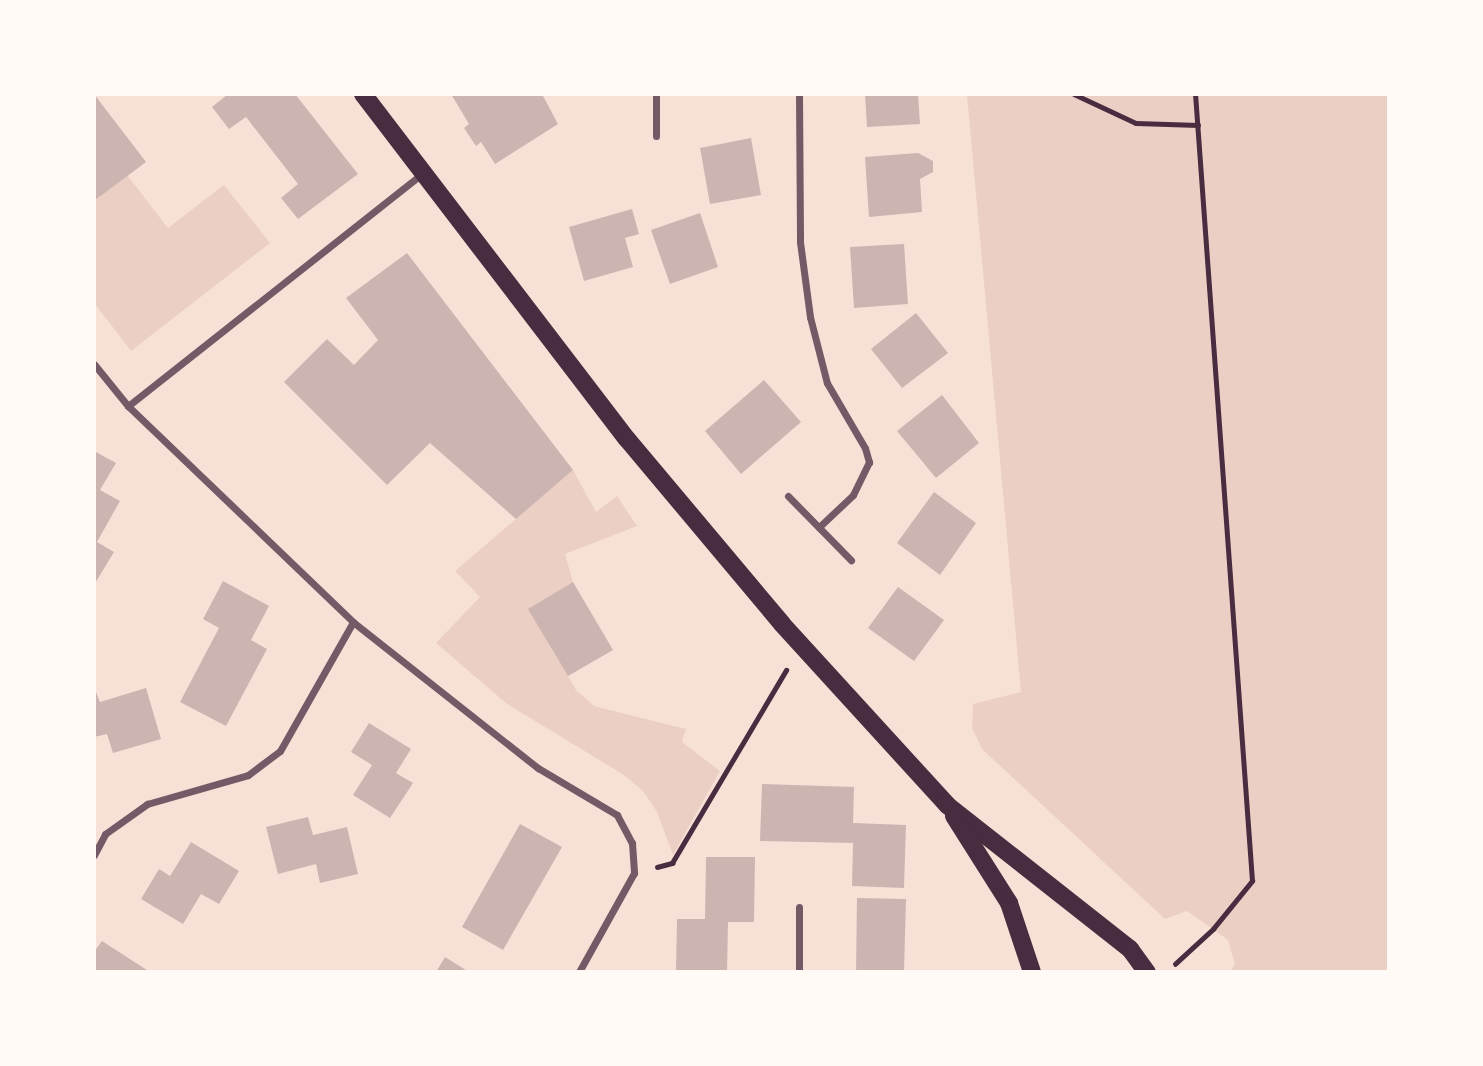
<!DOCTYPE html>
<html>
<head>
<meta charset="utf-8">
<style>
  body { margin:0 }
  #map { position:relative; width:1483px; height:1066px; overflow:hidden; background:#f7e1d7; font-family:"IBM Plex Sans",sans-serif }
  div>[style] { position:absolute }
  .green>* { inset:0; background:#ebcfc5 }
  .building>* { inset:0; background:#ccb4b1 }
  .path>* { height:4.5px; margin:-2.25px; padding:0 2.25px; transform-origin:2.25px; border-radius:2.25px; background:#4a2c40 }
  .minor>* { height:7px; margin:-3.5px; padding:0 3.5px; transform-origin:3.5px; border-radius:3.5px; background:#755966 }
  .primary>* { height:18px; margin:-9px; padding:0 9px; transform-origin:9px; border-radius:9px; background:#4a2c40 }
  span { translate:-50% -50%; white-space:nowrap; text-align:center; line-height:1.15; -webkit-text-stroke:7px #fffaf5; paint-order:stroke }
  .frame { position:absolute; inset:0; border:96px solid #fffaf5; pointer-events:none }
</style>
</head>
<body>
<div id="map">
  <div class="green">
    <i style="clip-path:polygon(967px 95px,1388px 95px,1388px 971px,1230px 971px,1235px 964px,1228px 940px,1187px 911px,1165px 919px,982px 749px,972px 728px,973px 704px,1021px 692px)"></i>
    <i style="clip-path:polygon(127px 175px,168px 228px,224px 185px,270px 243px,131px 351px,95px 304px,95px 201px)"></i>
    <i style="clip-path:polygon(573px 470px,596px 512px,617px 496px,637px 526px,565px 554px,573px 582px,529px 609px,576px 690px,594px 706px,686px 729px,682px 742px,720px 771px,673px 855px,657px 812px,643px 791px,624px 775px,507px 704px,436px 643px,480px 597px,455px 571px)"></i>
  </div>
  <div class="building">
    <i style="clip-path:polygon(94px 94px,146px 162px,94px 201px)"></i>
    <i style="clip-path:polygon(228px 94px,295px 94px,358px 174px,298px 219px,281px 198px,298px 184px,246px 117px,229px 129px,212px 107px)"></i>
    <i style="clip-path:polygon(451px 94px,542px 94px,558px 124px,495px 164px,481px 142px,476px 146px,464px 128px,469px 124px)"></i>
    <i style="clip-path:polygon(865px 94px,918px 94px,920px 124px,867px 127px)"></i>
    <i style="clip-path:polygon(751px 138px,761px 195px,710px 204px,700px 148px)"></i>
    <i style="clip-path:polygon(918px 153px,933px 161px,933px 172px,920px 179px,922px 212px,869px 217px,865px 157px)"></i>
    <i style="clip-path:polygon(632px 209px,639px 234px,625px 238px,633px 267px,584px 281px,569px 227px)"></i>
    <i style="clip-path:polygon(700px 213px,718px 267px,670px 284px,651px 230px)"></i>
    <i style="clip-path:polygon(904px 244px,908px 304px,854px 308px,850px 247px)"></i>
    <i style="clip-path:polygon(407px 253px,573px 470px,516px 519px,430px 443px,387px 485px,284px 382px,327px 339px,354px 365px,378px 340px,346px 298px)"></i>
    <i style="clip-path:polygon(916px 313px,948px 353px,902px 388px,871px 349px)"></i>
    <i style="clip-path:polygon(764px 380px,801px 422px,741px 474px,705px 431px)"></i>
    <i style="clip-path:polygon(942px 395px,979px 443px,936px 478px,897px 431px)"></i>
    <i style="clip-path:polygon(94px 451px,116px 463px,100px 490px,120px 501px,97px 542px,114px 552px,94px 585px)"></i>
    <i style="clip-path:polygon(934px 492px,976px 523px,940px 575px,897px 543px)"></i>
    <i style="clip-path:polygon(223px 581px,269px 606px,251px 640px,267px 649px,226px 726px,180px 702px,219px 628px,203px 619px)"></i>
    <i style="clip-path:polygon(573px 582px,613px 650px,568px 676px,528px 609px)"></i>
    <i style="clip-path:polygon(898px 587px,944px 620px,914px 661px,868px 628px)"></i>
    <i style="clip-path:polygon(94px 687px,100px 702px,146px 688px,161px 739px,113px 753px,107px 734px,94px 737px)"></i>
    <i style="clip-path:polygon(369px 723px,411px 749px,396px 773px,413px 783px,390px 818px,353px 795px,372px 765px,351px 752px)"></i>
    <i style="clip-path:polygon(762px 784px,854px 787px,853px 823px,906px 825px,904px 888px,852px 886px,853px 843px,760px 841px)"></i>
    <i style="clip-path:polygon(308px 817px,313px 835px,347px 827px,358px 874px,320px 883px,316px 864px,278px 874px,266px 827px)"></i>
    <i style="clip-path:polygon(520px 824px,562px 847px,503px 950px,462px 927px)"></i>
    <i style="clip-path:polygon(191px 842px,239px 871px,219px 904px,201px 894px,183px 924px,141px 899px,159px 869px,170px 876px)"></i>
    <i style="clip-path:polygon(706px 857px,755px 857px,754px 922px,728px 922px,727px 972px,676px 972px,677px 919px,705px 919px)"></i>
    <i style="clip-path:polygon(857px 898px,906px 899px,904px 972px,856px 972px)"></i>
    <i style="clip-path:polygon(102px 941px,150px 972px,94px 972px,94px 952px)"></i>
    <i style="clip-path:polygon(445px 957px,469px 972px,436px 972px)"></i>
  </div>
  <div class="path">
    <i style="left:1074px;top:94px;width:68px;rotate:25.1deg"></i>
    <i style="left:1136px;top:123px;width:62px;rotate:1.8deg"></i>
    <i style="left:657px;top:867px;width:16px;rotate:-15deg"></i>
    <i style="left:672px;top:863px;width:224px;rotate:-59.4deg"></i>
    <i style="left:1175px;top:964px;width:52px;rotate:-42.6deg"></i>
    <i style="left:1213px;top:929px;width:62px;rotate:-50.9deg"></i>
    <i style="left:1252px;top:881px;width:789px;rotate:-94.14deg"></i>
  </div>
  <div class="minor">
    <i style="left:799px;top:94px;width:148px;rotate:89.6deg"></i>
    <i style="left:800px;top:242px;width:76px;rotate:82.4deg"></i>
    <i style="left:810px;top:317px;width:68px;rotate:75.6deg"></i>
    <i style="left:827px;top:383px;width:75px;rotate:59.7deg"></i>
    <i style="left:865px;top:448px;width:15px;rotate:74deg"></i>
    <i style="left:869px;top:462px;width:37px;rotate:116deg"></i>
    <i style="left:853px;top:495px;width:47px;rotate:136.7deg"></i>
    <i style="left:656px;top:136px;width:42px;rotate:-90deg"></i>
    <i style="left:94px;top:364px;width:54px;rotate:51deg"></i>
    <i style="left:128px;top:406px;width:312px;rotate:43.8deg"></i>
    <i style="left:353px;top:622px;width:236px;rotate:38.3deg"></i>
    <i style="left:538px;top:768px;width:92px;rotate:30.7deg"></i>
    <i style="left:617px;top:815px;width:32px;rotate:62deg"></i>
    <i style="left:632px;top:843px;width:30px;rotate:86deg"></i>
    <i style="left:634px;top:873px;width:113px;rotate:119.1deg"></i>
    <i style="left:128px;top:406px;width:375px;rotate:-38.3deg"></i>
    <i style="left:788px;top:496px;width:90px;rotate:45.5deg"></i>
    <i style="left:94px;top:855px;width:24px;rotate:-62deg"></i>
    <i style="left:105px;top:834px;width:52px;rotate:-35.5deg"></i>
    <i style="left:147px;top:804px;width:105px;rotate:-16deg"></i>
    <i style="left:248px;top:775px;width:40px;rotate:-37deg"></i>
    <i style="left:280px;top:751px;width:148px;rotate:-60.5deg"></i>
    <i style="left:799px;top:972px;width:65px;rotate:-90deg"></i>
  </div>
  <div class="primary">
    <i style="left:363px;top:94px;width:434px;rotate:52.6deg"></i>
    <i style="left:627px;top:439px;width:241px;rotate:50deg"></i>
    <i style="left:782px;top:624px;width:245px;rotate:47.6deg"></i>
    <i style="left:947px;top:805px;width:233px;rotate:38.2deg"></i>
    <i style="left:1130px;top:949px;width:29px;rotate:54deg"></i>
    <i style="left:954px;top:816px;width:103px;rotate:57.7deg"></i>
    <i style="left:1009px;top:903px;width:73px;rotate:71.6deg"></i>
  </div>
  <div class="frame"></div>
</div>
</body>
</html>
